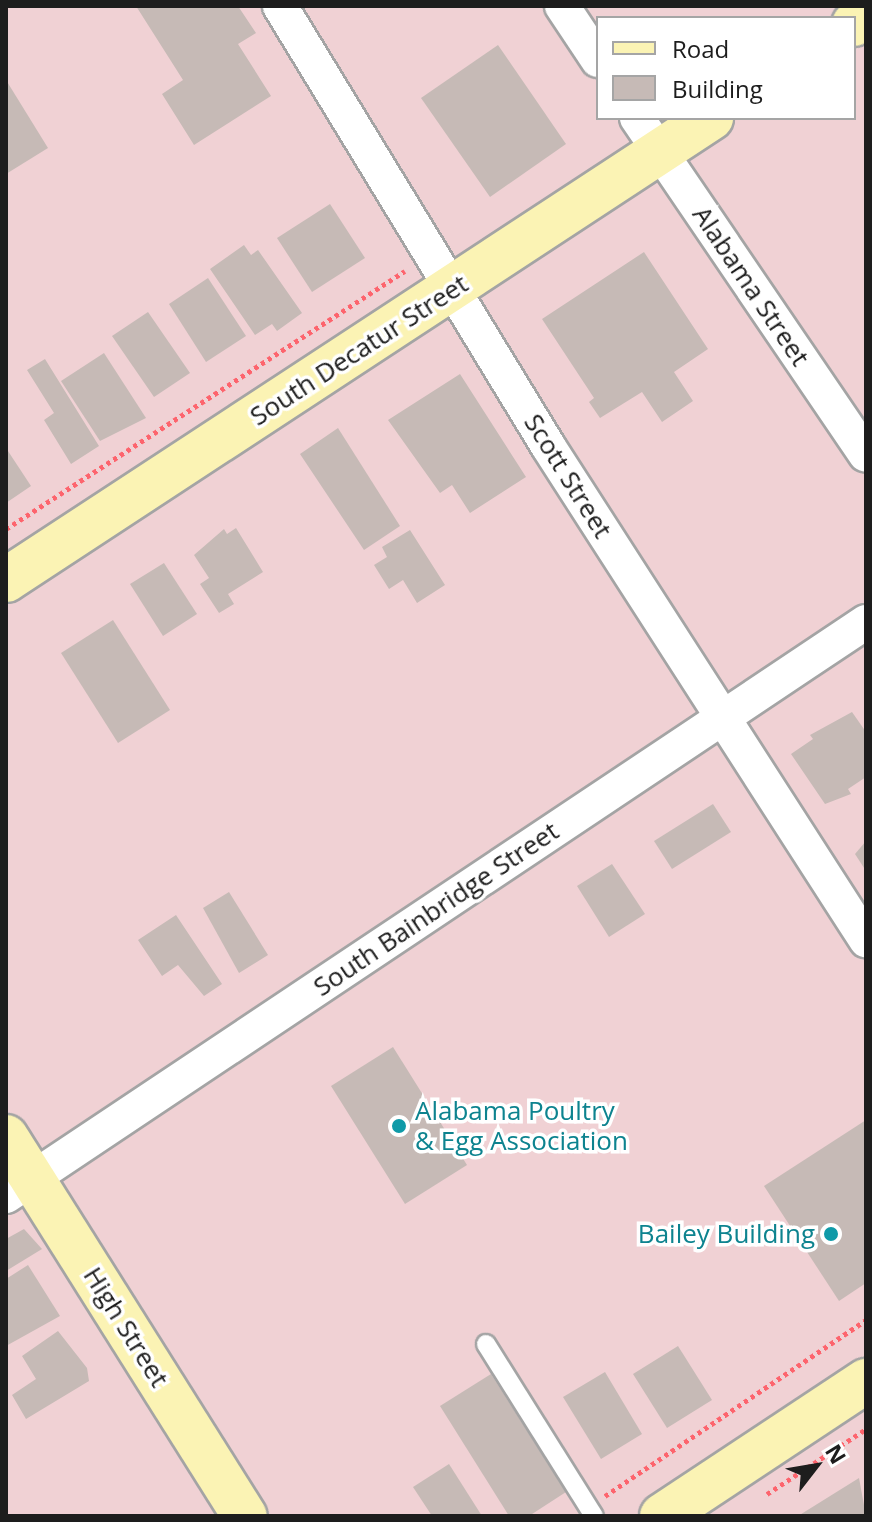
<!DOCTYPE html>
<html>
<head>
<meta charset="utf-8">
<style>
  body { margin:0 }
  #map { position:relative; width:872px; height:1522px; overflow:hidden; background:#eee8e2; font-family:"Open Sans",sans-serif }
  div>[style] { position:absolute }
  .commercial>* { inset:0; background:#f0d1d4 }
  .building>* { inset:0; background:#c6bab6 }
  .path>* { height:5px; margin-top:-2.5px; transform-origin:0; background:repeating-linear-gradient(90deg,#fd646d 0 4px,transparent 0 8px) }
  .roads { filter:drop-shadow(2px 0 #a4a4a4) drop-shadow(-2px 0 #a4a4a4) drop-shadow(0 2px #a4a4a4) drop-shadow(0 -2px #a4a4a4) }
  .lane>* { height:18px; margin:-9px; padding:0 9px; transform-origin:9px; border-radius:9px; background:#fff }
  .street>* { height:34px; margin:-17px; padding:0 17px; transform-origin:17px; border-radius:17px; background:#fff }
  .secondary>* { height:44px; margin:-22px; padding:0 22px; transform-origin:22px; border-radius:22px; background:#fbf3b4 }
  .dots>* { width:22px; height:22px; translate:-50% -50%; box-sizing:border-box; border:4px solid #fff; border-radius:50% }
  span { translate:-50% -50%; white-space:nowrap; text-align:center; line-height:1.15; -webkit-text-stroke:7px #fff; paint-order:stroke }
  .street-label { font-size:26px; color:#1d1d1d }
  .culture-label { font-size:26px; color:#0d838f }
  .left { translate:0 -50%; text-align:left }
  .right { translate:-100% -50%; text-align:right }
  .frame { position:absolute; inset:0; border:8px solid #1d1d1d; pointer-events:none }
  .legend { position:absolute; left:596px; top:16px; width:260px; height:104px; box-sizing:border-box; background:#fff; border:2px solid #a5a5a5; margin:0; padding:10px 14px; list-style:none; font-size:24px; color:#1d1d1d }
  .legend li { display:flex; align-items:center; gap:16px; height:40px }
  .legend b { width:40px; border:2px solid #a5a5a5 }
  .north { position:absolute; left:776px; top:1426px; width:80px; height:80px; -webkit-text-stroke:6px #fff; paint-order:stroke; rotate:59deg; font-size:22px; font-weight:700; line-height:32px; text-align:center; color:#1d1d1d }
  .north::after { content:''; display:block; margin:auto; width:28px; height:36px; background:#1d1d1d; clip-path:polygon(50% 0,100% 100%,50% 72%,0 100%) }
</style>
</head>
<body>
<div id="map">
  <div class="commercial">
    <i style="clip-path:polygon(evenodd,6px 6px,866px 6px,866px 1516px,6px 1516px,6px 6px,598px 18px,854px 18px,854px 118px,598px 118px,598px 18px)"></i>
  </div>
  <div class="building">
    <i style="clip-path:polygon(136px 6px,238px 6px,256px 33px,238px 44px,271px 96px,194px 145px,162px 94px,183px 80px)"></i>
    <i style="clip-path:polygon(498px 45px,566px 144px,490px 197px,421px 98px)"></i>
    <i style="clip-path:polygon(6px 80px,48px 148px,6px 174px)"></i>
    <i style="clip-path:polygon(330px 204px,365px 258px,312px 292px,277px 238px)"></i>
    <i style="clip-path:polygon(244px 245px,251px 255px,258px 250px,302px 313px,277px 331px,272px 324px,255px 335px,210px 269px)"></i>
    <i style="clip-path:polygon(644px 252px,708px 349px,674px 372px,693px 401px,662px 422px,642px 392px,600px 418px,589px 402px,594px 398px,542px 319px)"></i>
    <i style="clip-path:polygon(208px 278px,246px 336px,206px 362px,169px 304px)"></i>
    <i style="clip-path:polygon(148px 312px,190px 373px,154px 397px,112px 336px)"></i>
    <i style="clip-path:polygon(104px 353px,146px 418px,100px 441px,61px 381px)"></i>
    <i style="clip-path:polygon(45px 359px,99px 446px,71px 464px,44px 420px,54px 413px,27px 370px)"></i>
    <i style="clip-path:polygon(460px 374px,526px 477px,470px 513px,452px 485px,440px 493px,388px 420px)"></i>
    <i style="clip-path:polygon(338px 428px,400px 526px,364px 550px,300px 454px)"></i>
    <i style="clip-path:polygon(6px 448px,31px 486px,6px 503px)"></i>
    <i style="clip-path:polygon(236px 528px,263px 572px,228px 594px,234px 604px,219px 613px,200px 584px,209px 578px,194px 555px,224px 529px,227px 534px)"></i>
    <i style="clip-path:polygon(410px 530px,445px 585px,417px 603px,403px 580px,389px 589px,374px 565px,387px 557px,382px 547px)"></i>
    <i style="clip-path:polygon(164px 563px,197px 614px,163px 636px,130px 584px)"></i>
    <i style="clip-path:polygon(113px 620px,170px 710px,118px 743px,61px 653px)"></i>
    <i style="clip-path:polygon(852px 712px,866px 732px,866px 777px,848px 789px,851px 794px,825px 804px,791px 754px,813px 739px,810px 735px)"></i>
    <i style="clip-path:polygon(713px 804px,731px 832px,672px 869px,654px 841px)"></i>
    <i style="clip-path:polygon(866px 841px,866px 871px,855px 854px)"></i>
    <i style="clip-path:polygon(612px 864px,645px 914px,609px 937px,577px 886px)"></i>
    <i style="clip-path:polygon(229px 892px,268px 955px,239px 973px,203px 908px)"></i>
    <i style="clip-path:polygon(176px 915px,222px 984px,204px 996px,178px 965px,162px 976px,138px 940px)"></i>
    <i style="clip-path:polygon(393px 1047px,467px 1165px,405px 1204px,331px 1086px)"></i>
    <i style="clip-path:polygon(866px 1120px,866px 1283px,839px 1301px,764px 1186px)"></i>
    <i style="clip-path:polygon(24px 1229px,42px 1249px,6px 1271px,6px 1239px)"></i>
    <i style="clip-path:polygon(28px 1265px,60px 1316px,6px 1346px,6px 1279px)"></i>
    <i style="clip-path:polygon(58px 1331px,87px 1368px,89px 1381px,26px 1419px,12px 1395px,36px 1379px,22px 1356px)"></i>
    <i style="clip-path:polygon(678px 1346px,712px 1400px,667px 1428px,633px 1374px)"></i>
    <i style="clip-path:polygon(605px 1372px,642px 1434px,601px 1459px,563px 1397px)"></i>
    <i style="clip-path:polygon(491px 1374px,566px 1492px,529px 1516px,509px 1516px,440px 1406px)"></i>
    <i style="clip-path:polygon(449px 1464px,482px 1516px,432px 1516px,413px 1487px)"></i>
    <i style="clip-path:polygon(859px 1478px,866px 1516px,798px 1516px)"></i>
  </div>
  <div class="path">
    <i style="left:6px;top:529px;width:475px;rotate:-32.9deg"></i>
    <i style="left:767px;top:1494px;width:118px;rotate:-33.3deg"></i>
    <i style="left:605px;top:1496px;width:315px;rotate:-34deg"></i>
  </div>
  <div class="roads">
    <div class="lane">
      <i style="left:486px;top:1344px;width:203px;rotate:57.9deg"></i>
    </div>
    <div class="street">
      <i style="left:280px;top:6px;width:515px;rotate:58.65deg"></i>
      <i style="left:548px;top:446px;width:588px;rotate:57.23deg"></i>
      <i style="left:562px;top:6px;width:65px;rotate:56.3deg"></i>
      <i style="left:637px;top:118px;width:407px;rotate:55.8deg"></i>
      <i style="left:6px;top:1196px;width:1034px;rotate:-33.72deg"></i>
    </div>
    <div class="secondary">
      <i style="left:854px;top:24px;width:14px;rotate:-34deg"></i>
      <i style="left:6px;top:580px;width:843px;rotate:-33.24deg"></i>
      <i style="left:6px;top:1137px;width:448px;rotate:57.8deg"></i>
      <i style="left:662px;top:1516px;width:245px;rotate:-33.5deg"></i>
    </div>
  </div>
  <div class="dots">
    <i style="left:399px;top:1126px;background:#0f9aa8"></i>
    <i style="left:831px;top:1234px;background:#0f9aa8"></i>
  </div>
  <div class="street-label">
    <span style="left:751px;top:286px;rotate:56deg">Alabama Street</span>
    <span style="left:359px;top:350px;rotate:-33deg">South Decatur Street</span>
    <span style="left:568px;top:476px;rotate:58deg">Scott Street</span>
    <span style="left:436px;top:909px;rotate:-34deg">South Bainbridge Street</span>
    <span style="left:126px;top:1327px;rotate:58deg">High Street</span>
  </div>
  <div class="culture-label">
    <span class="left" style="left:415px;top:1126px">Alabama Poultry<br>&amp; Egg Association</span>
    <span class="right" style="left:815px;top:1234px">Bailey Building</span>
  </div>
  <div class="frame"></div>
  <ul class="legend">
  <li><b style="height:10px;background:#fbf3b4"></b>Road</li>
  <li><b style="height:22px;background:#c6bab6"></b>Building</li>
  </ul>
  <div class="north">N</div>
</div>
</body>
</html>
